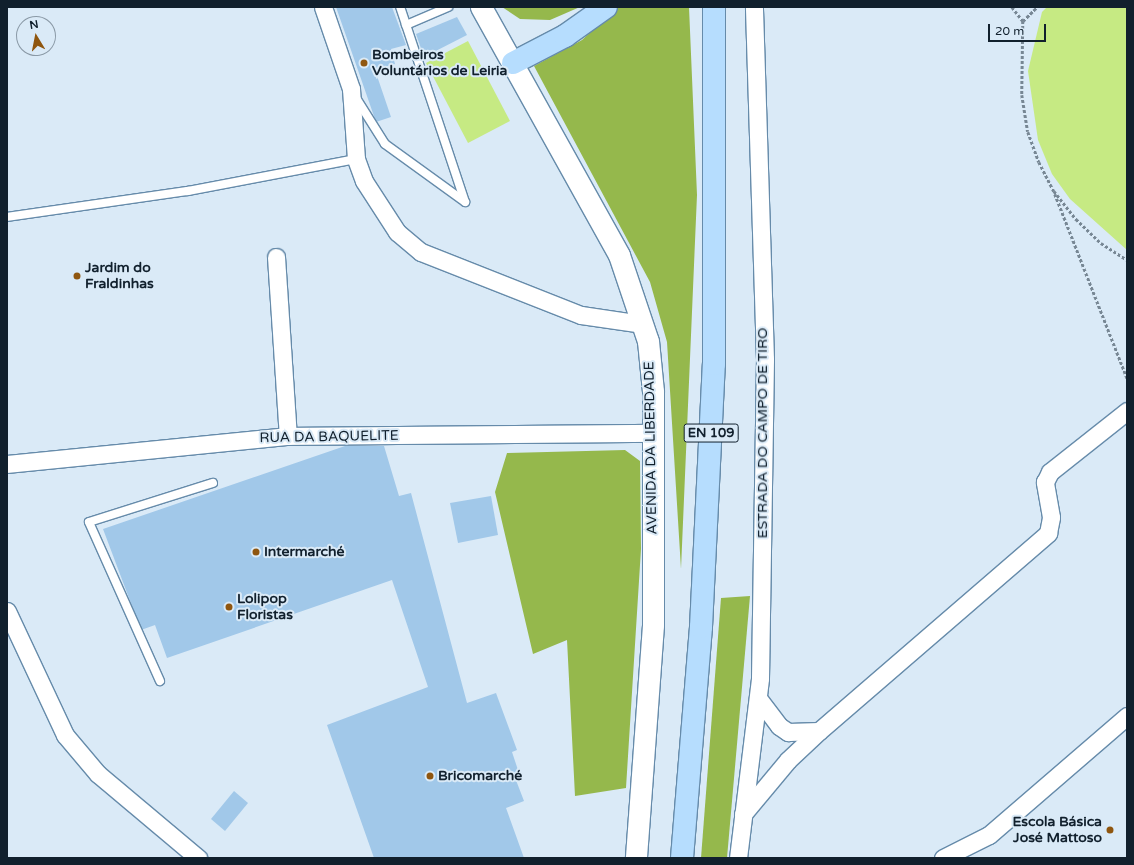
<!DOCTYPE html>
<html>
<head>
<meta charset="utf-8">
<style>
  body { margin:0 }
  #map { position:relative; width:1134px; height:865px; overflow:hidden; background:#daeaf7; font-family:"Varela Round",sans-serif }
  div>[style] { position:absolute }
  .green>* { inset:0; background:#c6ea83 }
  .forest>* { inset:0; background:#95b84c }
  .building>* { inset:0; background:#a1c8e9 }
  .path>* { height:2.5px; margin-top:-1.25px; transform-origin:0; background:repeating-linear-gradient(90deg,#778794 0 3px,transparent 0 5px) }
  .roads { filter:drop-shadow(1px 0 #668baa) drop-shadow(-1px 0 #668baa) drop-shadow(0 1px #668baa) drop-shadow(0 -1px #668baa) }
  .service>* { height:8px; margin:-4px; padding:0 4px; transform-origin:4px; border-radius:4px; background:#fff }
  .minor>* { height:17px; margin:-8.5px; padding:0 8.5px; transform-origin:8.5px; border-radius:8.5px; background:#fff }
  .tertiary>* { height:21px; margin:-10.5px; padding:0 10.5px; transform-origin:10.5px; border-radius:10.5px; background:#fff }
  .primary>* { height:22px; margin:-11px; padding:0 11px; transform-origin:11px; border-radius:11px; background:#b6ddfe }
  .dots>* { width:11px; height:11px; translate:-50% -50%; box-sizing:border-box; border:2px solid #daeaf7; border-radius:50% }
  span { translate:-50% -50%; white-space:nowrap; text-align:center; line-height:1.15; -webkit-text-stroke:4px #daeaf7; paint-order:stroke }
  .shield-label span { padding:1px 3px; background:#daeaf7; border:1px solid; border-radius:3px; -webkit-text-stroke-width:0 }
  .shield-label { font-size:13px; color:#11202d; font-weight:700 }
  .poi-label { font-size:14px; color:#11202d; font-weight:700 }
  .left { translate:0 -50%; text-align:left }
  .right { translate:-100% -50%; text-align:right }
  .street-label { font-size:14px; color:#11202d }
  .frame { position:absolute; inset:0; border:8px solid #11202d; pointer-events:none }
  .north { position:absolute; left:16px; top:16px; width:40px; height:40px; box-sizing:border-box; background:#daeaf7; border:1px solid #8a99a6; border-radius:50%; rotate:350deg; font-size:11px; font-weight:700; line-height:16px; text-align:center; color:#11202d }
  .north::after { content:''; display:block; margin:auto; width:14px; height:18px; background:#8f560f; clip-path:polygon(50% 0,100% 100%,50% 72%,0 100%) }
  .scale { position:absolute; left:988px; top:24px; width:58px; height:18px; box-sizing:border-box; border:2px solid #11202d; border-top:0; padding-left:5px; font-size:12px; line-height:14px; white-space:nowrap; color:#11202d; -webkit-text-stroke:3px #daeaf7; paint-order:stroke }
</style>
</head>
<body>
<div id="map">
  <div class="green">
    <i style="clip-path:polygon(1047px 7px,1127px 7px,1127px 250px,1070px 199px,1052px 174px,1038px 140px,1028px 71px,1042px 12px)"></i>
    <i style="clip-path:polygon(468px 41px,510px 121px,468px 143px,426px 63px)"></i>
  </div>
  <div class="forest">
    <i style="clip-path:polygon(502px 7px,580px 7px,550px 20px,520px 19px)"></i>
    <i style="clip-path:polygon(618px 7px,689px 7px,697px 195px,681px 569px,667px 342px,650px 282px,534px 66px,582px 40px)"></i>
    <i style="clip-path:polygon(625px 450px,640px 461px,641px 549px,626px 788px,575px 796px,567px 640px,533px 654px,495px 492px,507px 453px)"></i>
    <i style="clip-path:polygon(750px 596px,727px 858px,701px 858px,721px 598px)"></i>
  </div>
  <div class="building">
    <i style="clip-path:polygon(336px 7px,392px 7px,406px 45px,391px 49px,395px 64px,375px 70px,391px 117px,376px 122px)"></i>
    <i style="clip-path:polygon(457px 17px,467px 35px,424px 57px,416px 34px)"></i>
    <i style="clip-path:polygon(345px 446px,384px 446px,399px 496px,411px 493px,467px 703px,496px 693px,517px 750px,512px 752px,519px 773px,514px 775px,524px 801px,506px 808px,524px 858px,374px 858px,327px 725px,428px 687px,392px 580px,167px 658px,155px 625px,141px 630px,103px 529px)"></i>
    <i style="clip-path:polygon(491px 496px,498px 535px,458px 543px,450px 503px)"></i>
    <i style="clip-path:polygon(234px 791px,248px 803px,225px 831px,211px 819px)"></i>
  </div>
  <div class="path">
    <i style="left:1012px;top:7px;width:18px;rotate:52deg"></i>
    <i style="left:1023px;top:21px;width:20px;rotate:-45deg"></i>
    <i style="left:1023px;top:21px;width:74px;rotate:90.8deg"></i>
    <i style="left:1022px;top:95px;width:37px;rotate:81deg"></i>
    <i style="left:1028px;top:132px;width:32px;rotate:70deg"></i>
    <i style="left:1039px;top:162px;width:33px;rotate:63deg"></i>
    <i style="left:1054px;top:191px;width:36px;rotate:52deg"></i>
    <i style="left:1076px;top:219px;width:35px;rotate:44deg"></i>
    <i style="left:1101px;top:243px;width:31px;rotate:33deg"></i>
    <i style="left:1055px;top:194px;width:198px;rotate:68.6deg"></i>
  </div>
  <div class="roads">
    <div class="service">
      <i style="left:406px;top:25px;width:46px;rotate:-23.2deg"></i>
      <i style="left:356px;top:98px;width:54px;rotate:57.8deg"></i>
      <i style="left:385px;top:144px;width:99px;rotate:35.9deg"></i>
      <i style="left:465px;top:202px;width:206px;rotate:-108.4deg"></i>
      <i style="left:7px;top:217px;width:183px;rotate:-8.2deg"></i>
      <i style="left:188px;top:191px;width:171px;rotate:-10.8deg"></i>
      <i style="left:160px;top:681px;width:174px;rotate:-114.1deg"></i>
      <i style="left:89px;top:522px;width:130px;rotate:-17.5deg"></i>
    </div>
    <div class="minor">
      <i style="left:323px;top:7px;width:87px;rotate:71.1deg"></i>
      <i style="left:351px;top:89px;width:70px;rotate:85.9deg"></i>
      <i style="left:356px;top:159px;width:23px;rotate:70deg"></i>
      <i style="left:364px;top:181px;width:61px;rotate:57.1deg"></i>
      <i style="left:397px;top:232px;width:31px;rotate:40deg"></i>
      <i style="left:421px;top:252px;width:172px;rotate:21.5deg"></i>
      <i style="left:581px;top:315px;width:63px;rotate:8.3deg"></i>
      <i style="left:276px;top:257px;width:179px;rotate:86.2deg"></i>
      <i style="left:7px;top:464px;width:282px;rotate:-5.7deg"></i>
      <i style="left:288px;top:436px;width:365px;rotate:-0.5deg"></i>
      <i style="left:7px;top:611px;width:137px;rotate:64.9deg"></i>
      <i style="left:65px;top:735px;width:51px;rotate:49.8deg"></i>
      <i style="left:98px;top:774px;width:131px;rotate:40deg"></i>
      <i style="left:758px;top:698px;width:35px;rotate:53deg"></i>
      <i style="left:779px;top:726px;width:11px;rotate:34deg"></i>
      <i style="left:788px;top:732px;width:31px;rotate:-2deg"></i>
      <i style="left:743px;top:814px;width:70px;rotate:-50.2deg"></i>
      <i style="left:788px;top:760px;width:42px;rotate:-43.1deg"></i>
      <i style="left:819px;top:731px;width:303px;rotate:-40.8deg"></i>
      <i style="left:1048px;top:533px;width:16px;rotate:-79deg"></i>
      <i style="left:1051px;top:517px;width:36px;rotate:-100deg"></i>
      <i style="left:1045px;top:482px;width:11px;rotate:-63deg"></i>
      <i style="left:1050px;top:472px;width:98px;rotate:-38.4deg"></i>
      <i style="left:738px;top:858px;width:181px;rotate:-83deg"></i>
      <i style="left:760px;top:678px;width:319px;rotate:-89.1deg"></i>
      <i style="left:765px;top:359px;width:352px;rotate:-91.8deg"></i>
      <i style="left:943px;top:858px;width:51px;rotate:-26.6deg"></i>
      <i style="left:989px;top:835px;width:182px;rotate:-40.8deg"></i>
    </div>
    <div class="tertiary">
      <i style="left:481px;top:7px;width:284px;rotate:60.9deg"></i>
      <i style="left:619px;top:255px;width:91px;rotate:71.4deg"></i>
      <i style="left:648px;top:341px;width:50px;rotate:84.3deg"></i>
      <i style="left:653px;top:391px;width:234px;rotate:90deg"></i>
      <i style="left:653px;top:625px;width:234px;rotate:94.2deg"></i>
    </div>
    <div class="primary">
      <i style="left:513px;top:63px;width:59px;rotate:-27.4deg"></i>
      <i style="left:565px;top:36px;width:50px;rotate:-35.3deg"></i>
      <i style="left:682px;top:858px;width:232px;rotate:-85.3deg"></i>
      <i style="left:701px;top:627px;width:263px;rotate:-87.2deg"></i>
      <i style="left:714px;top:364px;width:357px;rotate:-90deg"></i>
    </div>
  </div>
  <div class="dots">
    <i style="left:364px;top:63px;background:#8f560f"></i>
    <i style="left:77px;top:276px;background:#8f560f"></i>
    <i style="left:256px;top:552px;background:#8f560f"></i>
    <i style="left:229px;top:607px;background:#8f560f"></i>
    <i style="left:430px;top:776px;background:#8f560f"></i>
    <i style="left:1110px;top:830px;background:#8f560f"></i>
  </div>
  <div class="shield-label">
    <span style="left:711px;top:433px">EN 109</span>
  </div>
  <div class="poi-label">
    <span class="left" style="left:372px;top:63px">Bombeiros<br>Voluntários de Leiria</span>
    <span class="left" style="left:85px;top:276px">Jardim do<br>Fraldinhas</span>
    <span class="left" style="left:264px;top:552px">Intermarché</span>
    <span class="left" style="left:237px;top:607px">Lolipop<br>Floristas</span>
    <span class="left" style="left:438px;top:776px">Bricomarché</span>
    <span class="right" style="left:1102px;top:830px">Escola Básica<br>José Mattoso</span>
  </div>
  <div class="street-label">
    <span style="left:763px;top:433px;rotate:-90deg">ESTRADA DO CAMPO DE TIRO</span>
    <span style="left:329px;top:437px;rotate:-1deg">RUA DA BAQUELITE</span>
    <span style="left:651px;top:448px;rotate:-91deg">AVENIDA DA LIBERDADE</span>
  </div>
  <div class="frame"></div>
  <div class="north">N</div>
  <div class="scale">20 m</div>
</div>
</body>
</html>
